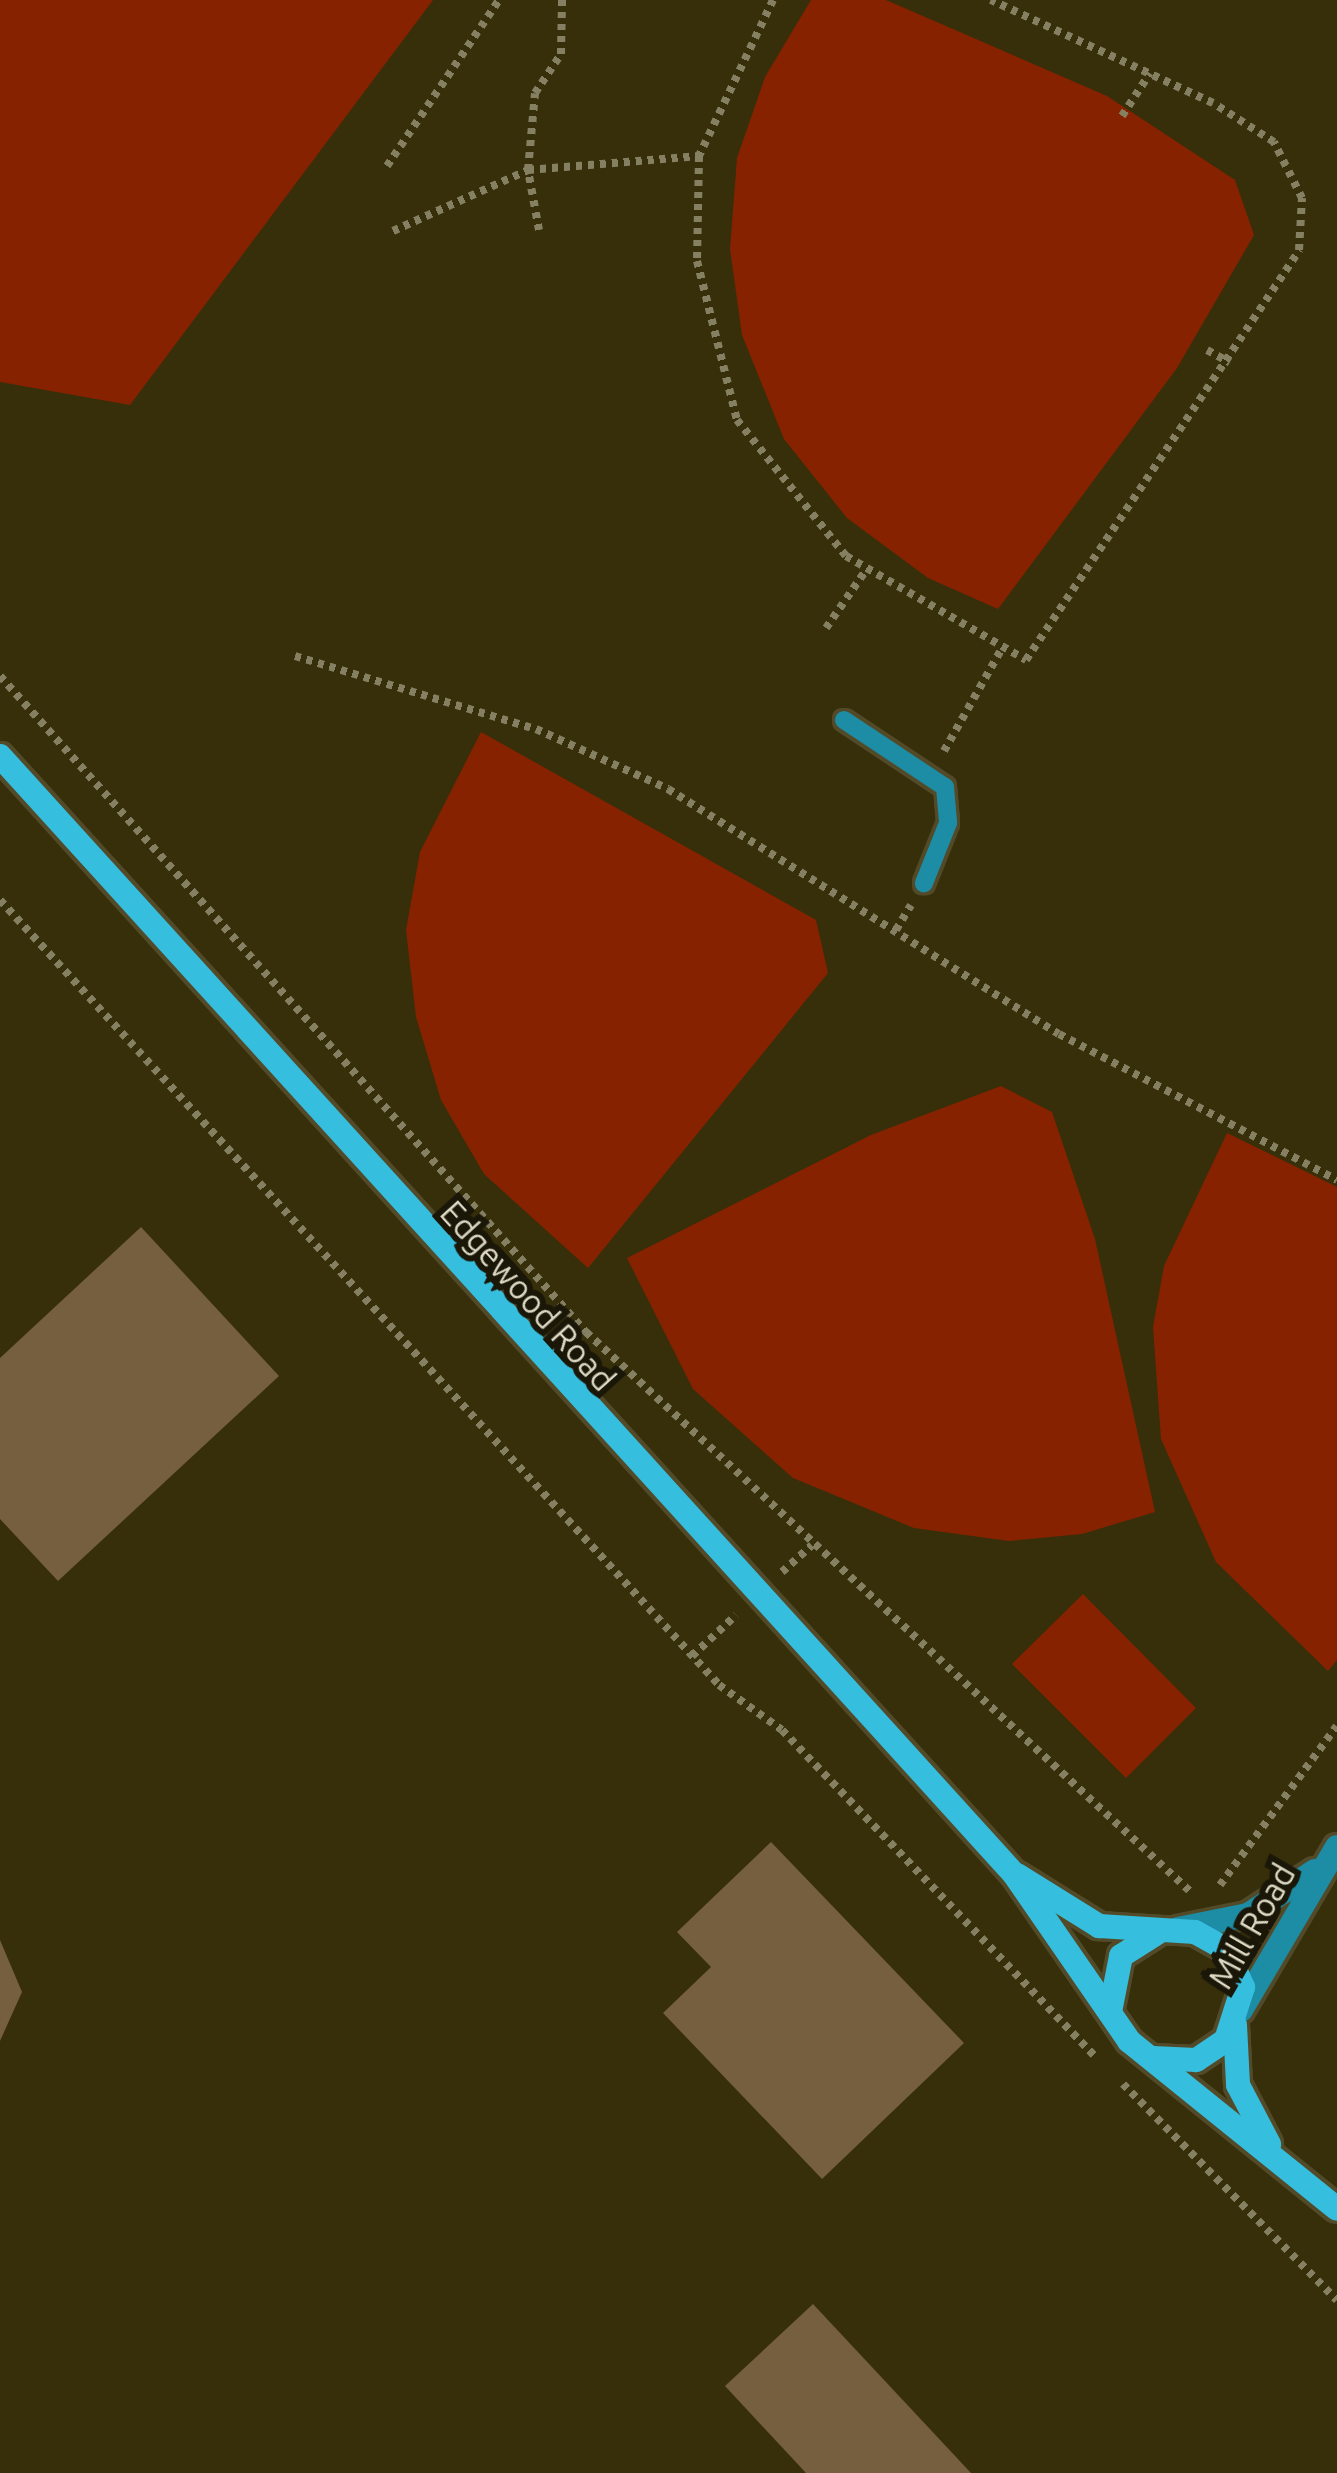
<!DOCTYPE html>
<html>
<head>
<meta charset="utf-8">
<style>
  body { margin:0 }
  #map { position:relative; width:1337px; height:2473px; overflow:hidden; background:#372f0a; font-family:Ubuntu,sans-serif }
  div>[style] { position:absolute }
  .green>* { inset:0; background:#872200 }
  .building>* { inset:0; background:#755f3f }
  .path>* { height:8px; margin-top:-4px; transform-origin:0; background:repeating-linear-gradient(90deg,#868063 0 6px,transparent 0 12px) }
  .roads { filter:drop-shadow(3px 0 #524a28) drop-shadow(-3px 0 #524a28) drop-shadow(0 3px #524a28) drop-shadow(0 -3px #524a28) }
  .lane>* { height:18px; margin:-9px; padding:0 9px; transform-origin:9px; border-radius:9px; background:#1d8da5 }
  .street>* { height:24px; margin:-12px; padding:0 12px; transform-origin:12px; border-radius:12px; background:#1d8da5 }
  .secondary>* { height:24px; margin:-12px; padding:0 12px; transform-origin:12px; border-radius:12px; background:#35bedd }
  span { translate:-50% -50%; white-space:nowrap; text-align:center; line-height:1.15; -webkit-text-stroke:12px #1b1708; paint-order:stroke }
  .street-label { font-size:33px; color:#dedac6 }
</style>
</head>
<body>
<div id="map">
  <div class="green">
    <i style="clip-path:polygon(0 0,433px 0,130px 405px,0 382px)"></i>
    <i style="clip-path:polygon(811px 0,886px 0,1107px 96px,1235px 180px,1254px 235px,1177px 368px,998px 609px,928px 578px,847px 518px,784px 439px,742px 335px,730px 249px,737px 158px,765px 77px)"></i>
    <i style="clip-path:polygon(481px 732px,816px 920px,828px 973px,588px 1268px,484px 1174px,441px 1100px,416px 1017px,406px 930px,420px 852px)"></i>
    <i style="clip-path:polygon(1001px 1086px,1052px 1112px,1095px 1239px,1155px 1512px,1082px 1534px,1009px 1541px,914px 1528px,793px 1478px,693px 1389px,627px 1258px,871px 1135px)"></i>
    <i style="clip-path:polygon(1227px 1133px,1337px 1187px,1337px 1660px,1328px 1671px,1216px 1562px,1161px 1439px,1153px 1327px,1164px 1266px)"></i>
    <i style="clip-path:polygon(1083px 1594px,1196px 1708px,1126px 1778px,1012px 1664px)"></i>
  </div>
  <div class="building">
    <i style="clip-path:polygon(141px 1227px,279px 1376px,58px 1581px,0 1519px,0 1358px)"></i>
    <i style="clip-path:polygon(771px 1842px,964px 2043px,822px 2179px,663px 2013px,711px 1967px,677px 1932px)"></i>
    <i style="clip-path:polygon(0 1940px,22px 1992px,0 2041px)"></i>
    <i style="clip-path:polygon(813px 2304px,971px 2473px,806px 2473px,725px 2386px)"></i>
  </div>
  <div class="path">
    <i style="left:773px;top:0;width:173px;rotate:115.4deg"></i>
    <i style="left:699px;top:156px;width:105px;rotate:91.1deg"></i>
    <i style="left:697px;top:261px;width:164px;rotate:75.9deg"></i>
    <i style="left:737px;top:420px;width:174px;rotate:51.3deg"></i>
    <i style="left:846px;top:556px;width:208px;rotate:30deg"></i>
    <i style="left:1026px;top:660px;width:493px;rotate:-56.3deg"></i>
    <i style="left:1299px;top:250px;width:52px;rotate:-86.7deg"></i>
    <i style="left:1302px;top:198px;width:63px;rotate:-116.6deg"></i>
    <i style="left:1274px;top:142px;width:72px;rotate:-147.4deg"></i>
    <i style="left:1213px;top:103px;width:245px;rotate:-155.1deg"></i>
    <i style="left:1122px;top:116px;width:51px;rotate:-56.9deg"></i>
    <i style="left:387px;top:166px;width:200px;rotate:-56deg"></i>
    <i style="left:539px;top:230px;width:61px;rotate:-100.4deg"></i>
    <i style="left:528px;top:170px;width:77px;rotate:-84.8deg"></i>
    <i style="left:535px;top:93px;width:47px;rotate:-56.3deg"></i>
    <i style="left:561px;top:54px;width:54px;rotate:-88.9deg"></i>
    <i style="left:393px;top:231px;width:148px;rotate:-24.3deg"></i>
    <i style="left:528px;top:170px;width:172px;rotate:-4.7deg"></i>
    <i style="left:1207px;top:350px;width:26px;rotate:29deg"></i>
    <i style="left:826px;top:628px;width:70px;rotate:-55.4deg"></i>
    <i style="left:295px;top:656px;width:252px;rotate:16.9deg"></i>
    <i style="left:536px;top:729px;width:145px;rotate:24.4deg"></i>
    <i style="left:668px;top:789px;width:461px;rotate:32.1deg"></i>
    <i style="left:1059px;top:1034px;width:314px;rotate:27.7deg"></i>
    <i style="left:0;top:676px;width:880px;rotate:48.23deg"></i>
    <i style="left:586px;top:1332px;width:827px;rotate:42.8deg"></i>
    <i style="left:944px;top:751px;width:118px;rotate:-60.6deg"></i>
    <i style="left:0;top:900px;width:1065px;rotate:47.51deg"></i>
    <i style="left:719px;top:1685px;width:77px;rotate:35.5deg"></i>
    <i style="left:782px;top:1730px;width:452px;rotate:46.2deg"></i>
    <i style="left:896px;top:930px;width:29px;rotate:-59deg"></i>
    <i style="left:782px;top:1572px;width:40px;rotate:-42deg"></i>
    <i style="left:692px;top:1656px;width:60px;rotate:-43deg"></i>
    <i style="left:1220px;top:1885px;width:197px;rotate:-53.7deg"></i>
    <i style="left:1123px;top:2084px;width:304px;rotate:45.3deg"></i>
  </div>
  <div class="roads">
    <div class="lane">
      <i style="left:844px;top:720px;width:121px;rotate:33.6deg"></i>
      <i style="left:945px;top:787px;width:36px;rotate:85deg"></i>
      <i style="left:948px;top:823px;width:65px;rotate:111.8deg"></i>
    </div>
    <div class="street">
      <i style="left:1178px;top:1929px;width:71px;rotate:-11.3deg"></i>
      <i style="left:1248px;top:1915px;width:80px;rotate:-33.3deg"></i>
      <i style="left:1241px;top:2010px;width:189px;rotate:-59.5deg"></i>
    </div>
    <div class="secondary">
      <i style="left:0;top:756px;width:1509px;rotate:47.79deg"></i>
      <i style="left:1014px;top:1874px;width:203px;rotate:55.4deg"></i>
      <i style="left:1129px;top:2041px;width:267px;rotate:38.9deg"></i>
      <i style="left:1017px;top:1875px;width:97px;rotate:31.9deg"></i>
      <i style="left:1099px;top:1926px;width:96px;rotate:3.6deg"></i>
      <i style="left:1195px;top:1932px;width:35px;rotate:29deg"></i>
      <i style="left:1226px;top:1949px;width:42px;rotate:65.9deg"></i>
      <i style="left:1243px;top:1987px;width:56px;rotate:107.8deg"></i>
      <i style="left:1226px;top:2040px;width:36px;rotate:146deg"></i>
      <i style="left:1196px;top:2060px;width:43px;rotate:-177.3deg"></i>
      <i style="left:1111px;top:2007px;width:52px;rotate:-78.9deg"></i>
      <i style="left:1121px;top:1956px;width:43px;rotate:-32.6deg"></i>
      <i style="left:1235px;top:2025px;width:60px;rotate:87.1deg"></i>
      <i style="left:1238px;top:2085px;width:67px;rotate:62.3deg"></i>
    </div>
  </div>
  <div class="street-label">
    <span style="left:528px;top:1296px;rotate:48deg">Edgewood Road</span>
    <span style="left:1252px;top:1926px;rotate:-60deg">Mill Road</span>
  </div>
</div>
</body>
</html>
